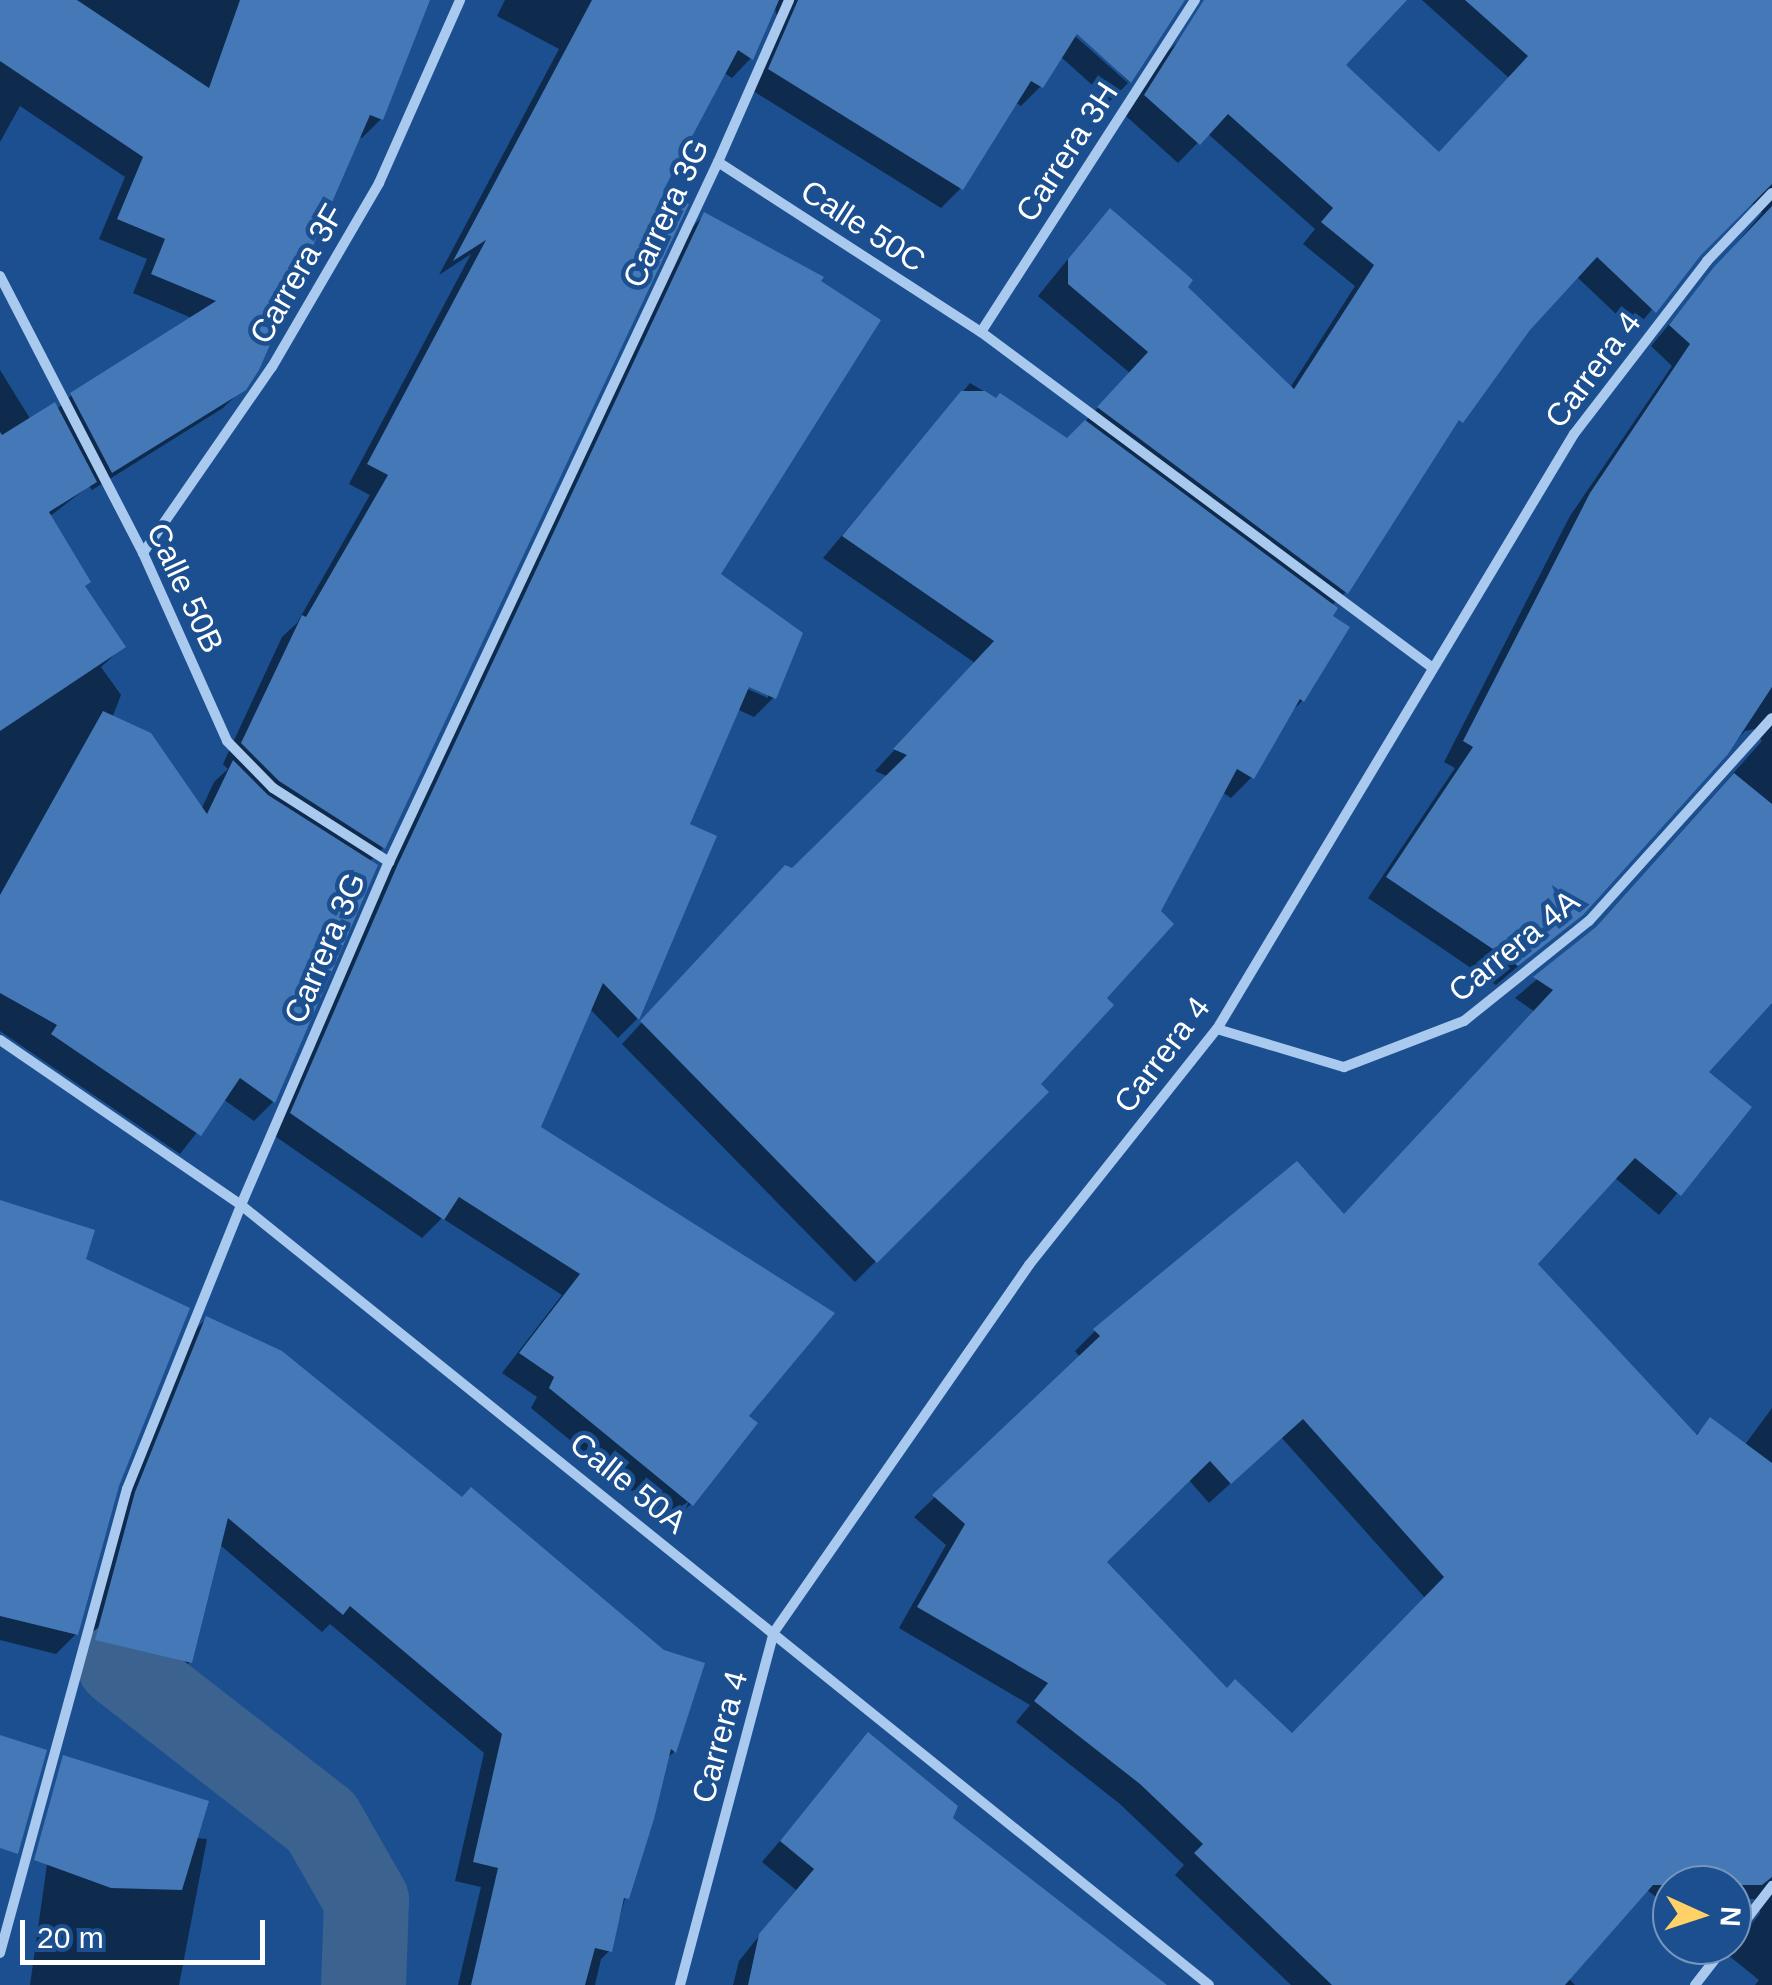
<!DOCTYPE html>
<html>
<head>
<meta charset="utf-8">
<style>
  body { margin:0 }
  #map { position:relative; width:1772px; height:1985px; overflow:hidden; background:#1b4f8f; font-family:Arial,sans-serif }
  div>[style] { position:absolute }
  .shadow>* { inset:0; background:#0007 }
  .canal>* { height:85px; margin:-42.5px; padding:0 42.5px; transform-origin:42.5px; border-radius:42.5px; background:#3c6290 }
  .building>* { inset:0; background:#4478b7 }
  .street>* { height:10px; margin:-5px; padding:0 5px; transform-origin:5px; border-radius:5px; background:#a9c9ee }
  span { translate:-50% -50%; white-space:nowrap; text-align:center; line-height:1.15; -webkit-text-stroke:9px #1b4f8f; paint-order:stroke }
  .street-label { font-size:32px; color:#fff }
  .north { position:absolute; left:1652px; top:1865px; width:100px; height:100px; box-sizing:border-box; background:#1b4f8f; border:2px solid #7695bc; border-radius:50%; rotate:93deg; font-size:28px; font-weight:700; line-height:40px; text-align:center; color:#fff }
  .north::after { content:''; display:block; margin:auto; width:35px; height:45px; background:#ffd166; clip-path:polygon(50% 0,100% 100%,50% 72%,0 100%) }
  .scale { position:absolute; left:20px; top:1920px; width:245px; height:45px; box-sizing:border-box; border:5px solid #fff; border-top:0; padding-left:12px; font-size:30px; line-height:35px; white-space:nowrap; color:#fff; -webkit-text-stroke:8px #1b4f8f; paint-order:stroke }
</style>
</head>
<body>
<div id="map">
  <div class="shadow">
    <i style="clip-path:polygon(0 0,429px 0,381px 119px,362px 138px,358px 137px,244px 388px,223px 408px,92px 490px,89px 486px,49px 517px,83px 587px,123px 647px,101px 667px,121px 695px,112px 718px,201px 810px,214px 782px,228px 769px,223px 764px,282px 637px,297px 623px,370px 495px,349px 484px,471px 254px,439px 275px,559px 49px,497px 16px,505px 0,1150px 0,1170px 18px,1129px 82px,1070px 24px,1066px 28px,1128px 83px,1110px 101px,1060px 56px,1041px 86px,1021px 106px,1015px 102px,961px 188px,941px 208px,750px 89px,779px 24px,775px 9px,751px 58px,732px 78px,723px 72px,660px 192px,383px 848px,369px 862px,375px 866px,273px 1102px,254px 1121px,223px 1099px,180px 1154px,0 1031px,0 370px,31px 420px,56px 410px,72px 395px,194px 319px,133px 293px,147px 259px,99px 239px,125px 177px,20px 106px,0 142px)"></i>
    <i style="clip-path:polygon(evenodd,1422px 0,1772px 0,1772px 971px,1705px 1072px,1749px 1107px,1659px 1215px,1614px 1177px,1534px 1264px,1695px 1436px,1710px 1420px,1744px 1446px,1772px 1408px,1772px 1985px,1755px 1985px,1759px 1980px,1728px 1955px,1760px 1913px,1758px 1899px,1748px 1899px,1732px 1920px,1732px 1885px,1672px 1885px,1672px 1910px,1646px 1889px,1568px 1978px,1575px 1985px,1291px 1985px,1175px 1875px,1184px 1865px,1120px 1804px,1016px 1722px,1030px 1705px,899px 1628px,946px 1545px,914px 1517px,1081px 1358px,1075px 1351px,1095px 1331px,1343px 1217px,1535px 1012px,1515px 998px,1589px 935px,1762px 741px,1754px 729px,1745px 731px,1581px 913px,1496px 985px,1368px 898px,1455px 768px,1444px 762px,1570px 516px,1672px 366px,1651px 346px,1762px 213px,1754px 204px,1744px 206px,1699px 253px,1634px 331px,1576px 276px,1528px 328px,1445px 438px,1346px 592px,1331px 606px,1302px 701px,1288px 715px,1252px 777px,1231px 798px,1222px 792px,1038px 1084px,1045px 1092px,855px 1282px,622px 1044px,765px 889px,793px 871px,889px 777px,875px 771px,975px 663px,823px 558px,970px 383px,1067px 441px,1130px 373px,1038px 296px,1090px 232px,1110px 212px,1290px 388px,1355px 286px,1303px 244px,1315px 229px,1207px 133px,1178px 163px,1126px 116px,1166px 53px,1187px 33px,1439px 155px,1509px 78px,1422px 0,1281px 1437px,1426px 1599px,1291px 1736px,1227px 1691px,1103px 1562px,1188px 1479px,1209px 1503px,1281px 1437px)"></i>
    <i style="clip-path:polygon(evenodd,704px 215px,718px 575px,774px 697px,754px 717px,737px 709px,687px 826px,714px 838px,637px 1019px,618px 1038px,589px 1008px,538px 1128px,746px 1416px,691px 1504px,671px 1523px,531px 1408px,537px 1397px,502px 1373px,562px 1295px,442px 1218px,422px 1238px,272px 1134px,378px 888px,685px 235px,704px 215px,738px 680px,768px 692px,768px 698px,736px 684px,738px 680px)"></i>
    <i style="clip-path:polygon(0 1203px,83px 1260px,116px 1485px,76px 1634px,56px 1654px,0 1640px)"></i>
    <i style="clip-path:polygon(207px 1318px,462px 1500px,662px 1652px,702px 1665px,674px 1752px,666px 1759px,610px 1950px,601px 1959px,595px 1985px,458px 1985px,481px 1887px,455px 1881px,484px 1753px,330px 1624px,322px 1632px,219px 1544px,190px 1662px,171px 1681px,78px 1658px,117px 1513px,188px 1337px)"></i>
    <i style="clip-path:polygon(869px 1736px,950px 1819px,1163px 1985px,733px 1985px,739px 1961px,796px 1890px,762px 1862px)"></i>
    <i style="clip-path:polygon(59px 1779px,195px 1838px,207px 1839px,179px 1985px,30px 1985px)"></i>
  </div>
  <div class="canal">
    <i style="left:119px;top:1664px;width:256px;rotate:37.9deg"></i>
    <i style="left:321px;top:1821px;width:91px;rotate:60.3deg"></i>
    <i style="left:366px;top:1900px;width:85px;rotate:92deg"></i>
  </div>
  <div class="building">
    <i style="clip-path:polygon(0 0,77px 0,209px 88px,240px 0,430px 0,383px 120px,370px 115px,259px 370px,246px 390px,112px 473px,70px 393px,216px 301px,151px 274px,165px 239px,117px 219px,143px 157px,0 61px)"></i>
    <i style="clip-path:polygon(592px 0,779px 0,753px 60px,738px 50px,663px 191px,689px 204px,385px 849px,279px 781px,241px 743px,302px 615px,306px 617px,388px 475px,367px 464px,486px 240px,453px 261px)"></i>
    <i style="clip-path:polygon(798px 0,1185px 0,1131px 83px,1077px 34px,1043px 88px,1031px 81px,963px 190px,768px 69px)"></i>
    <i style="clip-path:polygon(1204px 0,1407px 0,1346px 65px,1439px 152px,1528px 56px,1465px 0,1772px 0,1772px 184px,1701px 255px,1656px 313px,1597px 257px,1530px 330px,1463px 423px,1459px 420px,1348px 594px,1097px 407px,1148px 352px,1068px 284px,1068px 259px,1110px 208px,1193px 280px,1188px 287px,1294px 389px,1374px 265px,1321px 222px,1333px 208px,1228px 114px,1200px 145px,1144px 95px)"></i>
    <i style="clip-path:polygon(1772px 206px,1772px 687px,1728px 754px,1583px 915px,1518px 966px,1386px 877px,1473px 747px,1463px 741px,1590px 493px,1690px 344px,1669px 325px,1714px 267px)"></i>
    <i style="clip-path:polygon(704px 212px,824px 277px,821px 281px,881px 320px,721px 574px,803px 633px,776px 699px,749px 687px,690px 824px,717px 836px,639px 1020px,603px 983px,541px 1127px,835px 1313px,749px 1416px,758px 1423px,693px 1506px,549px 1388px,554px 1377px,519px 1353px,580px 1274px,459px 1197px,444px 1220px,290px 1113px,397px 866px)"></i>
    <i style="clip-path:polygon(961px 391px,985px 391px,996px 398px,1000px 393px,1067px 438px,1085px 420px,1338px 608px,1333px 616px,1350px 627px,1304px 702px,1300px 699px,1254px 779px,1237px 769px,1161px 911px,1174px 924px,1107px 998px,1114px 1005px,1041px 1084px,1049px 1092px,877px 1263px,640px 1021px,785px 865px,792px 868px,907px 755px,893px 749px,994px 641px,842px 536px)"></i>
    <i style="clip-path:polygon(55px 402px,97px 482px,49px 512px,91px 582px,85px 586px,126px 647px,0 731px,0 432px,2px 435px)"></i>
    <i style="clip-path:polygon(103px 711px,151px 733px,207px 814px,233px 760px,268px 795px,378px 865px,275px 1103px,240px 1078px,201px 1136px,51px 1034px,57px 1025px,0 993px,0 895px)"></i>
    <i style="clip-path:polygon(evenodd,1734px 773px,1772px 804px,1772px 1003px,1709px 1072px,1752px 1107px,1681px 1196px,1635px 1158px,1538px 1264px,1697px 1435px,1710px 1417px,1772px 1463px,1772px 1877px,1762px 1885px,1653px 1885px,1565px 1985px,1332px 1985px,1194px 1853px,1203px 1844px,1140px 1784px,1034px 1701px,1048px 1683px,917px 1607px,965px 1524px,932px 1495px,1100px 1336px,1093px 1329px,1297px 1161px,1344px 1214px,1553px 990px,1533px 977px,1596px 927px,1734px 773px,1303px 1419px,1444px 1577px,1292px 1733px,1235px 1679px,1227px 1688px,1107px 1562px,1210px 1461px,1231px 1484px,1303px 1419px)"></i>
    <i style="clip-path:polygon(0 1200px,95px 1230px,86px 1259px,190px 1308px,119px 1486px,78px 1635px,0 1616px)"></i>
    <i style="clip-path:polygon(206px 1316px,282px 1351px,462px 1497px,471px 1487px,664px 1650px,705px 1663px,676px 1753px,671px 1749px,654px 1819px,629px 1899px,624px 1898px,612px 1952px,595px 1948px,585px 1985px,471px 1985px,498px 1868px,473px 1862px,502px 1734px,350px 1606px,343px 1615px,228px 1518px,192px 1663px,95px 1640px,135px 1492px)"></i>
    <i style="clip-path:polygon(868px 1732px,958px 1806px,953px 1818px,1167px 1985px,748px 1985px,759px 1934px,814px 1869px,780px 1841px)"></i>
    <i style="clip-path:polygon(0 1735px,47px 1750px,18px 1854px,0 1848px)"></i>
    <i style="clip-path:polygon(63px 1755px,209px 1801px,182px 1890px,111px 1888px,34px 1860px)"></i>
  </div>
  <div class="street">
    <i style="left:718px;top:162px;width:313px;rotate:32.9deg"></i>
    <i style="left:981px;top:332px;width:563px;rotate:36.63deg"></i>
    <i style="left:0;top:276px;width:312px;rotate:62.7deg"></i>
    <i style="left:143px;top:553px;width:206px;rotate:65.9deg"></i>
    <i style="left:227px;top:741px;width:66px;rotate:45.6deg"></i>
    <i style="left:273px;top:788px;width:138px;rotate:32.5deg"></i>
    <i style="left:981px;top:332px;width:395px;rotate:-57.2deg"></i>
    <i style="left:143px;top:553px;width:226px;rotate:-55.3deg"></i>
    <i style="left:272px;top:367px;width:213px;rotate:-59.8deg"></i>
    <i style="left:379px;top:183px;width:200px;rotate:-66.1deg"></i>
    <i style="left:1217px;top:1029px;width:133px;rotate:16.7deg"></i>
    <i style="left:1344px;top:1067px;width:129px;rotate:-21deg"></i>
    <i style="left:1464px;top:1021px;width:160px;rotate:-38.7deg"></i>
    <i style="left:1589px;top:921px;width:273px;rotate:-48deg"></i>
    <i style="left:0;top:1040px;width:292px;rotate:34.4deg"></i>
    <i style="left:241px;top:1205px;width:1243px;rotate:38.86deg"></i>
    <i style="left:1732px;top:1938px;width:66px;rotate:-52.4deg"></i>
    <i style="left:0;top:1953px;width:481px;rotate:-74.7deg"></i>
    <i style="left:127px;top:1489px;width:306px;rotate:-68.1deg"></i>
    <i style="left:241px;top:1205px;width:374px;rotate:-66.7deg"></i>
    <i style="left:389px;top:862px;width:773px;rotate:-64.83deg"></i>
    <i style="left:718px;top:162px;width:177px;rotate:-66.3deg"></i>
    <i style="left:680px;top:1985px;width:365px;rotate:-75.1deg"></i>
    <i style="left:774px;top:1632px;width:447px;rotate:-55.2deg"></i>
    <i style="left:1029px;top:1265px;width:302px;rotate:-51.5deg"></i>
    <i style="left:1217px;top:1029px;width:694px;rotate:-59.04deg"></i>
    <i style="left:1574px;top:434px;width:218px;rotate:-52.4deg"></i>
    <i style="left:1707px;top:261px;width:94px;rotate:-46.3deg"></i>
    <i style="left:1695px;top:1985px;width:51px;rotate:-52.2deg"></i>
  </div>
  <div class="street-label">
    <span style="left:1067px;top:152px;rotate:-57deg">Carrera 3H</span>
    <span style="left:666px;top:213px;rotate:-65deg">Carrera 3G</span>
    <span style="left:863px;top:226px;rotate:33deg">Calle 50C</span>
    <span style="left:297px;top:274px;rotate:-60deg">Carrera 3F</span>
    <span style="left:1593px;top:370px;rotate:-53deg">Carrera 4</span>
    <span style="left:185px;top:588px;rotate:65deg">Calle 50B</span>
    <span style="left:1514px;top:946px;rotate:-39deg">Carrera 4A</span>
    <span style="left:325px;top:948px;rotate:-67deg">Carrera 3G</span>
    <span style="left:1162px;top:1055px;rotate:-53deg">Carrera 4</span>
    <span style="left:628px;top:1483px;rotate:39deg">Calle 50A</span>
    <span style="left:720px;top:1737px;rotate:-75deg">Carrera 4</span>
  </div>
  <div class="north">N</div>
  <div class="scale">20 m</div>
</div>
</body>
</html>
